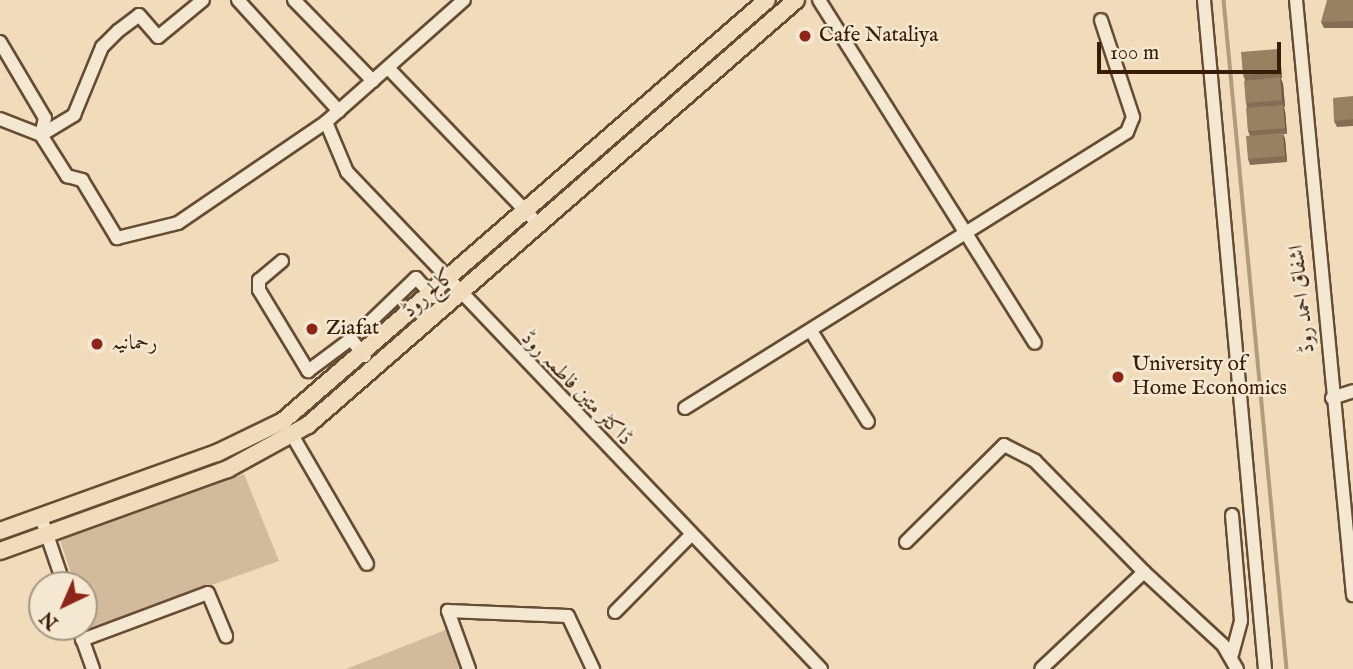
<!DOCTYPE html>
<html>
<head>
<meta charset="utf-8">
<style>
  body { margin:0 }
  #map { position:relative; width:1353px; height:669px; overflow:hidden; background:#f0dcbb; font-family:"IM FELL English",Amiri,serif }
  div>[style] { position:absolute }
  .green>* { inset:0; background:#d1bb9c }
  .stream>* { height:3.5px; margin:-1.75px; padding:0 1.75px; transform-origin:1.75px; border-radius:1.75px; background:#b19b7d }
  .roads { filter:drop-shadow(2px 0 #664c32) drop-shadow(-2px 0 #664c32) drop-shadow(0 2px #664c32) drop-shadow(0 -2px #664c32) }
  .minor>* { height:12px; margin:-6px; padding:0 6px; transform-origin:6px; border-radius:6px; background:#f5e8d3 }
  .major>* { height:16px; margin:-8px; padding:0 8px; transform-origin:8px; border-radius:8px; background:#f0dcbb }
  .wall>* { inset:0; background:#836e55 }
  .shaded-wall>* { inset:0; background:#6a5a45 }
  .building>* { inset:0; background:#988063 }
  .dots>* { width:19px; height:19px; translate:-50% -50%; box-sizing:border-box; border:4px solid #f5e8d3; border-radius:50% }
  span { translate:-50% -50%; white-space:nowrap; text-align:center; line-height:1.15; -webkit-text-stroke:5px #f5e8d3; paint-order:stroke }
  .poi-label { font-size:21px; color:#381c04 }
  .left { translate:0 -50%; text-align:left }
  .street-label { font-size:21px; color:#381c04 }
  .north { position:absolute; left:28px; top:571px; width:70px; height:70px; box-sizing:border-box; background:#f5e8d3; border:2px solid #a99680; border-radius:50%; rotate:224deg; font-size:19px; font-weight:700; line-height:28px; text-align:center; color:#381c04 }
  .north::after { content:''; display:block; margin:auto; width:24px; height:32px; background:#8f2418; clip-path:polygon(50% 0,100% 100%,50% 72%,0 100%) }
  .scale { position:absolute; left:1097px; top:42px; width:184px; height:32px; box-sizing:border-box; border:4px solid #381c04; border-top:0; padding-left:9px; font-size:21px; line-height:24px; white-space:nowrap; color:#381c04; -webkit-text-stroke:5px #f5e8d3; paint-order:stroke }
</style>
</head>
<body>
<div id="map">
  <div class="green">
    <i style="clip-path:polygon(244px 474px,279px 561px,90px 628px,84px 585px,75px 585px,60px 540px)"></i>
    <i style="clip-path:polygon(453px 627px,468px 669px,346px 669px)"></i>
  </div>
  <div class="stream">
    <i style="left:1224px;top:0;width:672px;rotate:84.62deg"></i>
  </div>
  <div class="roads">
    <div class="minor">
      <i style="left:238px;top:0;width:150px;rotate:47.7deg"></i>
      <i style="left:294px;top:0;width:113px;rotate:45.7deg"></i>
      <i style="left:819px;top:0;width:405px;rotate:57.8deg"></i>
      <i style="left:1204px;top:0;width:672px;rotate:84.79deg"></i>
      <i style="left:1296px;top:0;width:598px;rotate:84.53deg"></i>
      <i style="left:0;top:42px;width:88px;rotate:59.4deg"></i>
      <i style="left:45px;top:118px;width:17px;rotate:103deg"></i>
      <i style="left:390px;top:70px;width:212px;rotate:46.1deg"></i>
      <i style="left:0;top:119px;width:44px;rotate:21.3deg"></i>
      <i style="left:41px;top:135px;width:49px;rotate:57.6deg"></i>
      <i style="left:67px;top:176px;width:16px;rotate:15deg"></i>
      <i style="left:82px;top:180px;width:68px;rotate:58.9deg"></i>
      <i style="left:117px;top:238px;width:63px;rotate:-13.8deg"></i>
      <i style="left:178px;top:223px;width:179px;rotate:-34.3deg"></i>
      <i style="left:326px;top:122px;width:184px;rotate:-41.5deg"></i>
      <i style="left:326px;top:122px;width:54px;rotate:67.2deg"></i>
      <i style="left:347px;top:172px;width:687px;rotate:46.36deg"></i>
      <i style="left:41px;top:135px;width:39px;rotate:-31deg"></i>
      <i style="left:74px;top:115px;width:74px;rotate:-67.6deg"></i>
      <i style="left:102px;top:47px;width:23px;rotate:-45deg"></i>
      <i style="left:118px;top:31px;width:26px;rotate:-37deg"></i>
      <i style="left:139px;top:15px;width:29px;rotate:49deg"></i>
      <i style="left:158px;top:37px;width:58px;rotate:-39.4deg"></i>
      <i style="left:282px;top:261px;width:30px;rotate:140deg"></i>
      <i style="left:259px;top:280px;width:10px;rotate:90deg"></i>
      <i style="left:259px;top:290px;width:95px;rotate:58.8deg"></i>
      <i style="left:308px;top:371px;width:54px;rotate:-36.7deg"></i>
      <i style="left:351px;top:339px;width:22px;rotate:51deg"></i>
      <i style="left:367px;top:325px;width:68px;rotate:-43.8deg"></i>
      <i style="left:416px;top:278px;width:26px;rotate:47deg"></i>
      <i style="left:811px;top:331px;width:107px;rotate:57.9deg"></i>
      <i style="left:1332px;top:398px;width:22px;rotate:-18deg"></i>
      <i style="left:685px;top:408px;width:521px;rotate:-31.98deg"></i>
      <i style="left:1127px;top:132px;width:16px;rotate:-68deg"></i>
      <i style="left:1133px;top:117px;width:102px;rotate:-108.3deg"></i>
      <i style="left:292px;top:435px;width:149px;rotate:59.8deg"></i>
      <i style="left:1232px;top:515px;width:106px;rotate:85.1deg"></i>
      <i style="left:1241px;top:621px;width:35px;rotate:105deg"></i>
      <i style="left:41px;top:517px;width:72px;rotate:71.3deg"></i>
      <i style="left:906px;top:542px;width:138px;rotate:-44.7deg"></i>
      <i style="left:1004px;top:445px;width:35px;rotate:27deg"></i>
      <i style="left:1035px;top:461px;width:156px;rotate:45.5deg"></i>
      <i style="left:1144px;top:572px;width:141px;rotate:136.7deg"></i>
      <i style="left:1144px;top:572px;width:108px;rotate:42.7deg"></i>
      <i style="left:1223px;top:645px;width:28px;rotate:60deg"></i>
      <i style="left:615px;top:612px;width:108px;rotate:-45.4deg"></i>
      <i style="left:78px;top:627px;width:45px;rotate:70.3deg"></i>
      <i style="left:82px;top:640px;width:134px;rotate:-20.5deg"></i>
      <i style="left:208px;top:593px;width:47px;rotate:67.3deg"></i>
      <i style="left:469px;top:669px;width:62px;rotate:-109.9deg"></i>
      <i style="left:448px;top:611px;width:120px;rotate:2.4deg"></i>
      <i style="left:568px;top:616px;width:59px;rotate:64.7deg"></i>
    </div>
    <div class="major">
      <i style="left:0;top:531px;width:231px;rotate:-19.8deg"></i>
      <i style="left:217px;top:453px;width:73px;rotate:-25.9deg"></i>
      <i style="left:283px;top:421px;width:641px;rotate:-41.02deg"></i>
      <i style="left:0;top:551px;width:242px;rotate:-19.8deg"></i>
      <i style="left:228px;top:469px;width:91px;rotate:-28.8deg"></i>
      <i style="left:308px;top:425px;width:647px;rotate:-41.05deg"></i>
    </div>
  </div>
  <div class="wall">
    <i style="clip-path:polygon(1353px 0,1353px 28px,1324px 28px,1321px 22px)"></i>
    <i style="clip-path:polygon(1280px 55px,1282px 78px,1281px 78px,1283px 84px,1285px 107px,1284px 107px,1285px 111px,1287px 134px,1283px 134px,1285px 139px,1287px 162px,1250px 165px,1248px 159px,1250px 136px,1248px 131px,1247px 108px,1246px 103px,1245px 80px,1243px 75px)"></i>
    <i style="clip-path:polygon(1353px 96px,1353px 126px,1337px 127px,1334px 121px)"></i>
  </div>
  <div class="shaded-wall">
    <i style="clip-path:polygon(1278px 49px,1280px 55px,1282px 78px,1280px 72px)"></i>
    <i style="clip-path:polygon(1280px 77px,1283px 84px,1285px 107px,1282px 100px)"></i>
    <i style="clip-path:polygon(1283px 105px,1285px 111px,1287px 134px,1285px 128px)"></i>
    <i style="clip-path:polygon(1283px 133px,1285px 139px,1287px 162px,1285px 156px)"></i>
  </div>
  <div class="building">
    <i style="clip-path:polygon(1327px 0,1353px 0,1353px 21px,1321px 22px)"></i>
    <i style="clip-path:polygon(1278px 49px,1280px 72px,1243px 75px,1241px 52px)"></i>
    <i style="clip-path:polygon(1280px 77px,1282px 100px,1246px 103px,1244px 81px)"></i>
    <i style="clip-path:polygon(1353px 96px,1353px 119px,1334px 121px,1333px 98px)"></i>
    <i style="clip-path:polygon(1283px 105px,1285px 128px,1248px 131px,1246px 108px)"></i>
    <i style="clip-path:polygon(1283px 133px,1285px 156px,1248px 159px,1246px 136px)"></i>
  </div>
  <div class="dots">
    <i style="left:805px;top:36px;background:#8f2418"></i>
    <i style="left:312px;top:329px;background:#8f2418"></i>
    <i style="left:97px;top:344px;background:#8f2418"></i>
    <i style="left:1118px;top:377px;background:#8f2418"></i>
  </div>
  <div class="poi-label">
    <span class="left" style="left:819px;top:36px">Cafe Nataliya</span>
    <span class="left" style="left:326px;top:329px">Ziafat</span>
    <span class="left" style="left:111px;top:344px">رحمانیہ</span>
    <span class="left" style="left:1132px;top:377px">University of<br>Home Economics</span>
  </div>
  <div class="street-label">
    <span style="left:429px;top:294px;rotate:-42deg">کالج روڈ</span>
    <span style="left:1303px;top:299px;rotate:-96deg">اشفاق احمد روڈ</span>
    <span style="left:576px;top:389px;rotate:46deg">ڈاکٹر متین فاطمہ روڈ</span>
  </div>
  <div class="north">N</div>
  <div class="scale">100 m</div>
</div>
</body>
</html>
